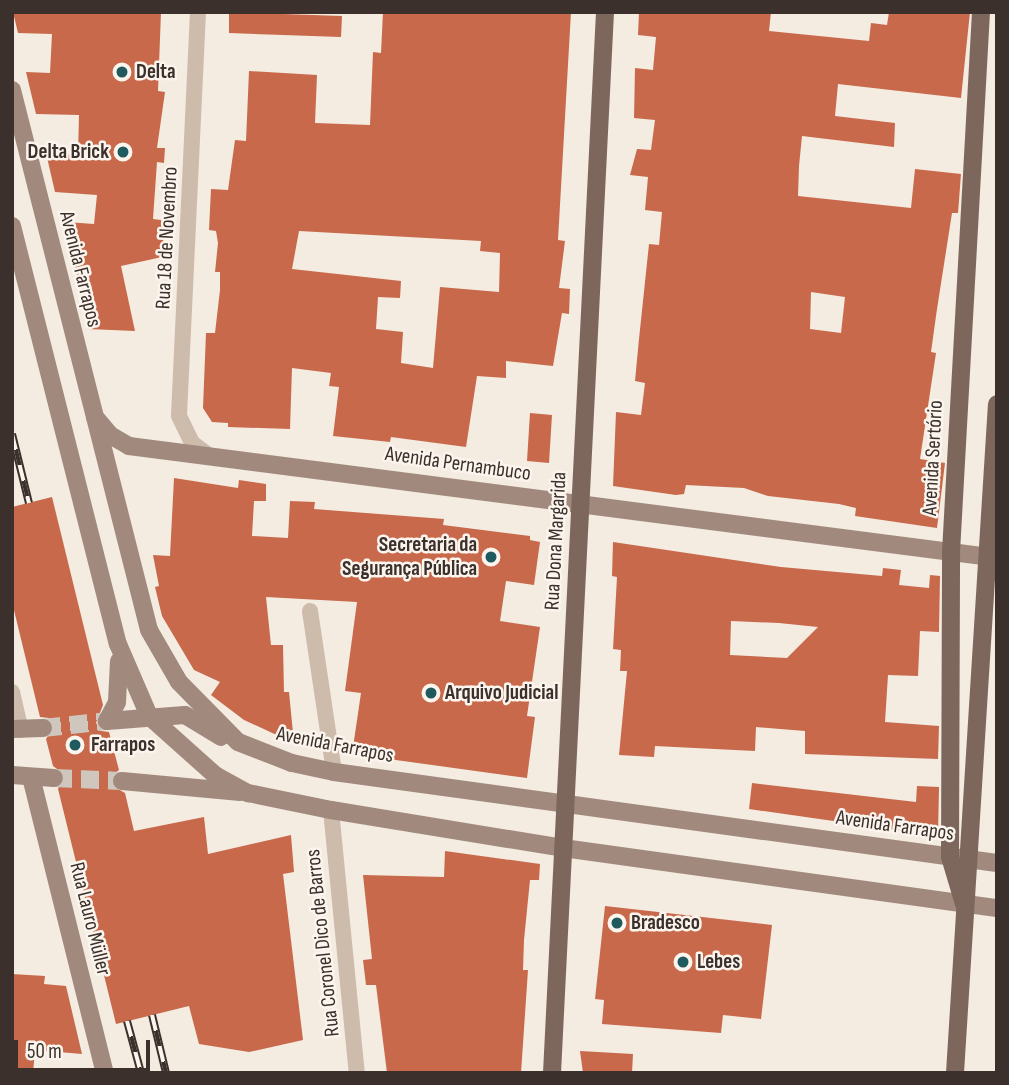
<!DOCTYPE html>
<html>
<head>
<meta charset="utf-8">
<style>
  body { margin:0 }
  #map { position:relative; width:1009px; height:1085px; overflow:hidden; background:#f4ebe1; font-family:"Sofia Sans Condensed",sans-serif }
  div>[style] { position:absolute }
  .building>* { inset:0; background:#c8694b }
  .secondary-tunnel>* { height:18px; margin-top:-9px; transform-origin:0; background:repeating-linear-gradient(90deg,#cfc6bd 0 18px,transparent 0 27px) }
  .street>* { height:16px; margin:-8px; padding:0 8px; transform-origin:8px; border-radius:8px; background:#cdbbac }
  .secondary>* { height:18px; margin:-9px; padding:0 9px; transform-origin:9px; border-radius:9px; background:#a18a7d }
  .primary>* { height:18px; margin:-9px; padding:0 9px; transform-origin:9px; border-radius:9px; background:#7d675c }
  .rail>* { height:8px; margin-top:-4px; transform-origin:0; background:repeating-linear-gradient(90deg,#fbf5ee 0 16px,#3b302b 0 32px); box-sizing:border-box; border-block:2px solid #3b302b }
  .dots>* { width:19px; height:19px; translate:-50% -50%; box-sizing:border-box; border:4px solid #fbf5ee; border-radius:50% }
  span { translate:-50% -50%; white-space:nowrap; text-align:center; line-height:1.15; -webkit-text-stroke:5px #fbf5ee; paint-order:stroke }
  .poi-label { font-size:21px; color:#3b302b; font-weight:700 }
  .left { translate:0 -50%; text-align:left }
  .right { translate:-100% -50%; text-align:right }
  .street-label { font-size:21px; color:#3b302b }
  .frame { position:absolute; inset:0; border:14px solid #3b302b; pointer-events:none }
  .scale { position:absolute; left:14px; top:1040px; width:136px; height:32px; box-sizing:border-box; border:4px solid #3b302b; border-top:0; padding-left:9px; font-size:21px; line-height:24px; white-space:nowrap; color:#3b302b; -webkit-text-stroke:5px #fbf5ee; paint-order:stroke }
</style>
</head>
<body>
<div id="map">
  <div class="building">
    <i style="clip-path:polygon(13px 12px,161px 12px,158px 91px,165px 92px,157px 148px,165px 148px,164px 163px,157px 162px,153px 219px,161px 220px,164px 229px,162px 257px,121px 266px,135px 331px,88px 329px,66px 222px,94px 224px,97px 195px,55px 192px,46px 153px,78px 155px,79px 115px,36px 114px,26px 72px,50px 73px,52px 34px,18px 33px)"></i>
    <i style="clip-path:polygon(229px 12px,342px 16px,341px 37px,229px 33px)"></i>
    <i style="clip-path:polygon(evenodd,383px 12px,571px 12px,558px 240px,565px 241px,559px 288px,570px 289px,569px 314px,562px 313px,553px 366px,506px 361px,506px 378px,477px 376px,466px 447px,391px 437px,390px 442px,333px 436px,339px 387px,329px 386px,331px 373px,292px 368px,290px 429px,228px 427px,228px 423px,212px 422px,203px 408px,206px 333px,215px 333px,220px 290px,220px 272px,215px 272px,218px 243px,216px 231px,209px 230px,211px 189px,228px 190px,235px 140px,246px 141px,249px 71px,317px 75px,315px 123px,370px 125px,373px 52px,381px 53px,383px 12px,299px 231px,481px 241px,480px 251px,500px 253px,499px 292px,440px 287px,433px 368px,401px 363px,403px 332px,376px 329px,378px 297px,400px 298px,401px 281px,292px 269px,299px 231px)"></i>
    <i style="clip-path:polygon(evenodd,639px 12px,771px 12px,769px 31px,869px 41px,871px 23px,887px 25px,889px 12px,970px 12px,961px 98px,838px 84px,835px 116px,895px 123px,894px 147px,802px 136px,799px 166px,798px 196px,911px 208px,915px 169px,961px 174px,958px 213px,952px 213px,937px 309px,931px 352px,936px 353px,920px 459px,945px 463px,937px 528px,855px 516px,856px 508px,839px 504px,768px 496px,744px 488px,686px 485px,684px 494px,676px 495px,613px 486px,616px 412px,641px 415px,645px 383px,635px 381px,639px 339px,649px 244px,659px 245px,662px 212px,645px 210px,648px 177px,630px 175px,637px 149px,651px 150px,655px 120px,634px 118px,635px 68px,653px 70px,656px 37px,638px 35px,639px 12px,811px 292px,845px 297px,841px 333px,810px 329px,811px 292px)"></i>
    <i style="clip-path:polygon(530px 413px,552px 415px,549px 463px,527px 461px)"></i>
    <i style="clip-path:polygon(174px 478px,238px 488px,239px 480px,266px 484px,266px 501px,254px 501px,252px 536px,288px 538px,290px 501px,315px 502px,314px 509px,444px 519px,443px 525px,530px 536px,530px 540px,540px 542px,534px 585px,506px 581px,500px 621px,540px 627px,527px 716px,535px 717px,527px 778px,352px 754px,361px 693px,345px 691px,357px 602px,266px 597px,271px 645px,283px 645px,284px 692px,289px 692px,294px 743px,244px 720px,211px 695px,220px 682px,194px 670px,162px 616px,155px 587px,159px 586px,153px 555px,170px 556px)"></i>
    <i style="clip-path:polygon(52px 497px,103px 705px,96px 723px,101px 731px,109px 732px,119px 770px,112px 775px,111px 785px,125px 793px,134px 831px,204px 817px,208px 854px,291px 835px,294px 872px,283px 874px,303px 1040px,249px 1052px,199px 1044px,189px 1006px,116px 1024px,58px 789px,64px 774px,53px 766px,46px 739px,54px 727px,49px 718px,40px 717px,12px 602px,12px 507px)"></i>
    <i style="clip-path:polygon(evenodd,613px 542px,781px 567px,882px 576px,883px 568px,901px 570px,899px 585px,929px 588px,930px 575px,940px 576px,939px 632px,920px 631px,918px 676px,888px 675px,885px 722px,939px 726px,938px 759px,805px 754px,805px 731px,756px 727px,755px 751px,655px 746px,654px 757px,619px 755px,627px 671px,620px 671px,621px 650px,613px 649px,617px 577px,612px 576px,613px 542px,731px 621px,779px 623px,818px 627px,787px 658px,730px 655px,731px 621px)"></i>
    <i style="clip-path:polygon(752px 783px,916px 802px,917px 786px,939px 787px,938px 836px,749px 809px)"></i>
    <i style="clip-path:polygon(445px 851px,540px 864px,539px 880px,530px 880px,524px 940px,523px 970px,528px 970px,521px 1073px,387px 1073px,376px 985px,366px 985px,363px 960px,372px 959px,363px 875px,444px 877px)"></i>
    <i style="clip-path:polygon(605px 906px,772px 925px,761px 1019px,723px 1015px,721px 1033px,602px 1024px,604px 1000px,595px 999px)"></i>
    <i style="clip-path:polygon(12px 974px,45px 976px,44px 984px,66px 986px,82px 1054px,35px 1050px,33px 1073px,12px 1073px)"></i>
    <i style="clip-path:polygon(580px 1051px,633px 1054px,632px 1073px,583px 1073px)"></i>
  </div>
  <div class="secondary-tunnel">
    <i style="left:43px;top:728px;width:64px;rotate:-6.2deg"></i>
    <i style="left:54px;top:778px;width:68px;rotate:2.5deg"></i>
  </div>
  <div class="street">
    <i style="left:198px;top:12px;width:404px;rotate:92.7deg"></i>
    <i style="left:179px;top:416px;width:30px;rotate:64deg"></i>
    <i style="left:192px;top:443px;width:19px;rotate:36deg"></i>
    <i style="left:310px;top:611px;width:163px;rotate:81.5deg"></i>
    <i style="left:12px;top:692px;width:39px;rotate:77deg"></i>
    <i style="left:331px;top:810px;width:264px;rotate:84.4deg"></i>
  </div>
  <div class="secondary">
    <i style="left:12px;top:90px;width:557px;rotate:75.76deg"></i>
    <i style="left:149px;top:630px;width:60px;rotate:60deg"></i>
    <i style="left:179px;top:682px;width:84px;rotate:45.5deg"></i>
    <i style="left:238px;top:742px;width:58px;rotate:21.3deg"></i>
    <i style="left:292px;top:763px;width:43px;rotate:12.1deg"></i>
    <i style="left:334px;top:772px;width:669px;rotate:7.82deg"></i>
    <i style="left:12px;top:226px;width:431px;rotate:75.8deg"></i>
    <i style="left:118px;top:644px;width:78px;rotate:66.7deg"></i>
    <i style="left:149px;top:716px;width:89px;rotate:41.8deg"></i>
    <i style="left:215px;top:775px;width:38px;rotate:29deg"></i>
    <i style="left:248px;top:793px;width:85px;rotate:11.6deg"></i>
    <i style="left:331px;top:810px;width:235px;rotate:9.3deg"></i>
    <i style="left:563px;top:848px;width:438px;rotate:7.9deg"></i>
    <i style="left:95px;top:417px;width:23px;rotate:50deg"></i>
    <i style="left:110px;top:435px;width:22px;rotate:30deg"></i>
    <i style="left:129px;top:446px;width:875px;rotate:7.35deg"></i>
    <i style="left:107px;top:721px;width:78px;rotate:-4.4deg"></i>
    <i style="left:185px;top:715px;width:42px;rotate:31.4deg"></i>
    <i style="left:107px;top:721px;width:21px;rotate:-62deg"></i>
    <i style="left:117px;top:702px;width:41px;rotate:-87.2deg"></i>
    <i style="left:12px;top:729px;width:31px;rotate:-2deg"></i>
    <i style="left:12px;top:775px;width:42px;rotate:4.1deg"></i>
    <i style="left:31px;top:777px;width:305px;rotate:76deg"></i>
    <i style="left:122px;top:781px;width:119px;rotate:5.3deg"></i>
  </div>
  <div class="primary">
    <i style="left:964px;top:904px;width:49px;rotate:-106.6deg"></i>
    <i style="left:950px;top:857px;width:305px;rotate:-89.8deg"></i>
    <i style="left:951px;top:552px;width:541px;rotate:-86.82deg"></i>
    <i style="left:552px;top:1073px;width:1062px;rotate:-87.14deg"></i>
    <i style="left:955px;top:1073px;width:670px;rotate:-86.41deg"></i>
  </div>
  <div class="rail">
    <i style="left:12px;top:434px;width:71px;rotate:76.2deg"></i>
    <i style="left:152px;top:1015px;width:60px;rotate:76.4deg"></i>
    <i style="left:127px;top:1021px;width:54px;rotate:74.9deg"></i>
  </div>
  <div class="dots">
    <i style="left:122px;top:72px;background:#1f5a5e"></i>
    <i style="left:123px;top:152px;background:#1f5a5e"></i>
    <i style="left:491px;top:557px;background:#1f5a5e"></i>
    <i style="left:431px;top:693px;background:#1f5a5e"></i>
    <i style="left:75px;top:745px;background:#1f5a5e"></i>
    <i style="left:617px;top:923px;background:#1f5a5e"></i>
    <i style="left:683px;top:962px;background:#1f5a5e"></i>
  </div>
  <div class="poi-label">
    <span class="left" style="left:136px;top:72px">Delta</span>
    <span class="right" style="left:109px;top:152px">Delta Brick</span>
    <span class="right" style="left:477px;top:557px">Secretaria da<br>Segurança Pública</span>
    <span class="left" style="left:445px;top:693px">Arquivo Judicial</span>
    <span class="left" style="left:91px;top:745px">Farrapos</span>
    <span class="left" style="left:631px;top:923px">Bradesco</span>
    <span class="left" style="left:697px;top:962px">Lebes</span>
  </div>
  <div class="street-label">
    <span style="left:167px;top:238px;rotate:-87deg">Rua 18 de Novembro</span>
    <span style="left:80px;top:269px;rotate:76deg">Avenida Farrapos</span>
    <span style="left:933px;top:458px;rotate:-87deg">Avenida Sertório</span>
    <span style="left:458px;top:464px;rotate:8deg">Avenida Pernambuco</span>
    <span style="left:556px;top:541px;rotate:-87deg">Rua Dona Margarida</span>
    <span style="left:335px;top:745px;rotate:11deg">Avenida Farrapos</span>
    <span style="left:895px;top:826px;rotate:8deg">Avenida Farrapos</span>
    <span style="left:90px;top:919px;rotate:76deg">Rua Lauro Müller</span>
    <span style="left:323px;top:943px;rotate:-96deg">Rua Coronel Dico de Barros</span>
  </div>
  <div class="frame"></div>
  <div class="scale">50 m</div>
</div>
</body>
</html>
